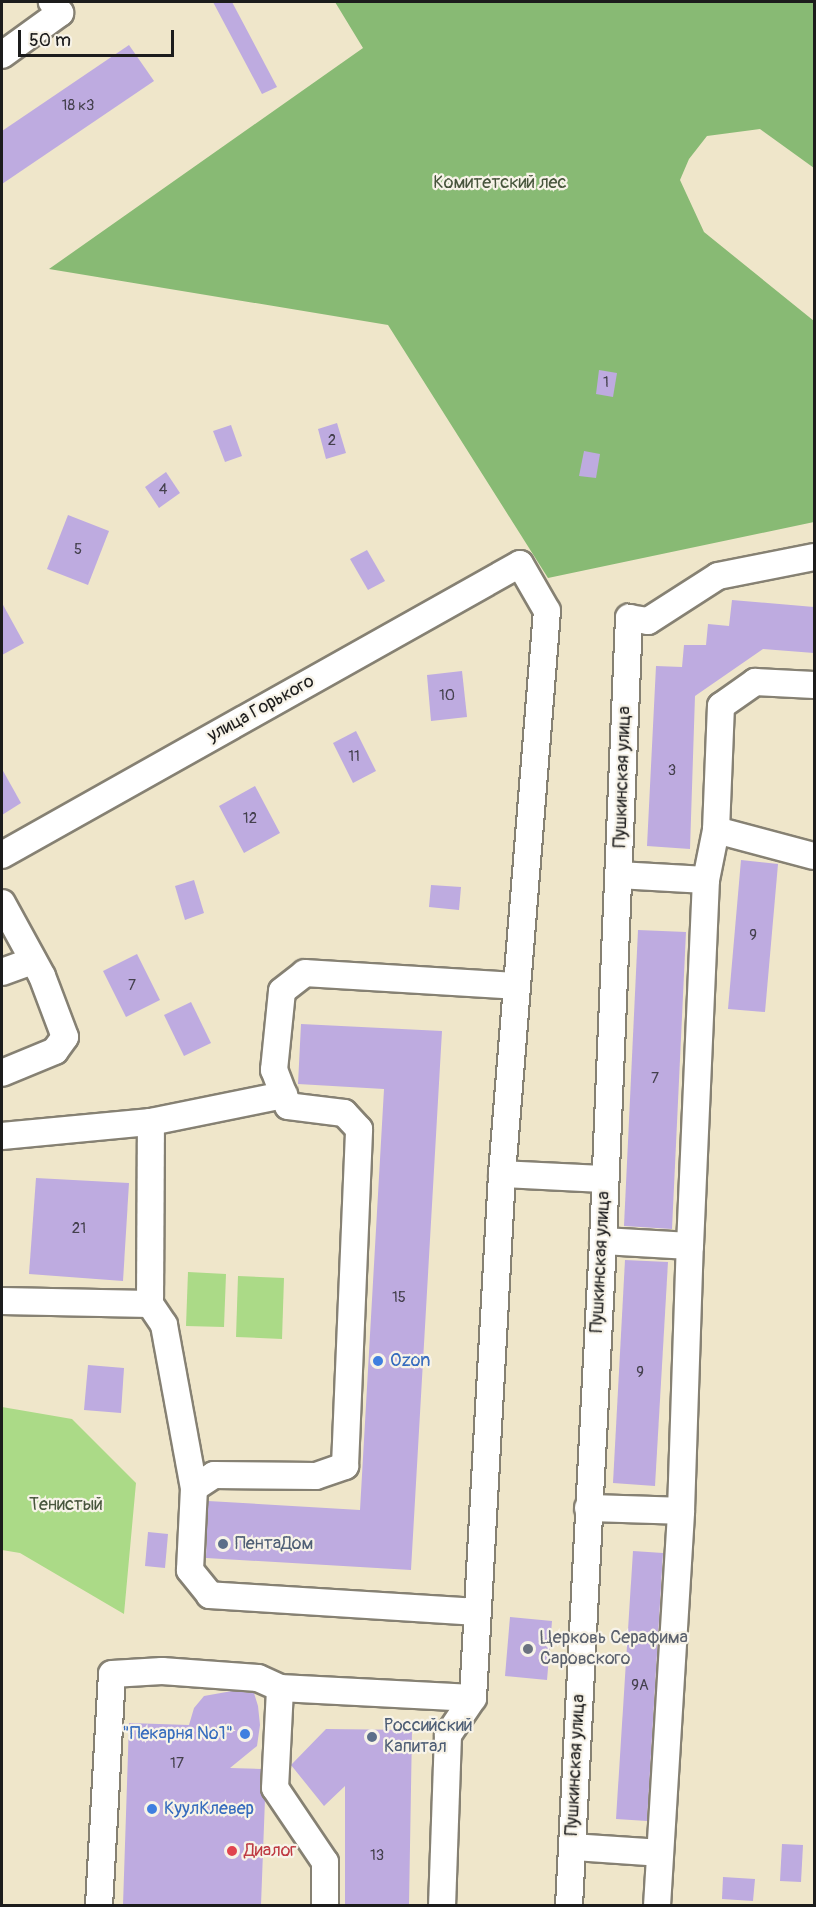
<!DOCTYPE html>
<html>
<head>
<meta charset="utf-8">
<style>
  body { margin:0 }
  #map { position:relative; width:816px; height:1907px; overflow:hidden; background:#efe6ca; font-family:Pangolin,sans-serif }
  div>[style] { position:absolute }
  .green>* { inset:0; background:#abda87 }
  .forest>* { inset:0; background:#88ba74 }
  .building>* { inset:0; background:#beabe0 }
  .roads { filter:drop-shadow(2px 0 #868173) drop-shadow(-2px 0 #868173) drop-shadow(0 2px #868173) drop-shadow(0 -2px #868173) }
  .minor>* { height:26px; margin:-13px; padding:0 13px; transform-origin:13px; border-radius:13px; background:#fff }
  .dots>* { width:16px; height:16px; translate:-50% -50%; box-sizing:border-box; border:3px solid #f7f3e8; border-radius:50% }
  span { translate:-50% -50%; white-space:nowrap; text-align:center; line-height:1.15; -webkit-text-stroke:4.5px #f7f3e8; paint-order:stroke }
  .number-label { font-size:15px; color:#44404d }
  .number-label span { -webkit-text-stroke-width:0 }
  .park-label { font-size:18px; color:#47553c }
  .street-label { font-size:18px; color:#1c1c1c }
  .shop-label { font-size:18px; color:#366cbe }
  .left { translate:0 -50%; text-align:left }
  .right { translate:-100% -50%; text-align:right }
  .service-label { font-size:18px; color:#4e5e75 }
  .worship-label { font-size:18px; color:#5b616d }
  .health-label { font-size:18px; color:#be3a42 }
  .frame { position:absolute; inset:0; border:3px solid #1c1c1c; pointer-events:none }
  .scale { position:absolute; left:18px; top:30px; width:156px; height:27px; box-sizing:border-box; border:3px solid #1c1c1c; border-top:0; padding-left:8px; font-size:18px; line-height:21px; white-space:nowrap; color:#1c1c1c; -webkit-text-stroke:4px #f7f3e8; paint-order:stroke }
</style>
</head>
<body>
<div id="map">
  <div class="green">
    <i style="clip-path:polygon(188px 1272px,226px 1274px,224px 1327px,186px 1326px)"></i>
    <i style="clip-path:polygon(238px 1276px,284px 1278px,282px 1339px,236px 1337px)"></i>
    <i style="clip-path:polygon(2px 1407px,72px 1419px,136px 1483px,124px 1614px,20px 1553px,2px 1550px)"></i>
  </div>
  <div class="forest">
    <i style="clip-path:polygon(335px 2px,814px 2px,814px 168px,760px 129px,707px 136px,689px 159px,680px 180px,704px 232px,814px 321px,814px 522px,548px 578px,388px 325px,49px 269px,363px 48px)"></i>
  </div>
  <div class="building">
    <i style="clip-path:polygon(213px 2px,232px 2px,277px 87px,262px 94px)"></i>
    <i style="clip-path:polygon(129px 45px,154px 81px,2px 184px,2px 131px)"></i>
    <i style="clip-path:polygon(599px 370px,617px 373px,613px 397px,596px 394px)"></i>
    <i style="clip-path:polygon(337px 423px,346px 453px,326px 459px,318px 429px)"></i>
    <i style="clip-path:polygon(231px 425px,242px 456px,225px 462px,213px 431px)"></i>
    <i style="clip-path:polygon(584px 451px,600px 454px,596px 478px,579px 476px)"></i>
    <i style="clip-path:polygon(166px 472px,180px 493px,159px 508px,145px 487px)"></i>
    <i style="clip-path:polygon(68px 515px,109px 531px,88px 585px,47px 569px)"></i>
    <i style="clip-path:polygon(367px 550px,385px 581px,368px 590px,350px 559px)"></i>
    <i style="clip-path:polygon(732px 600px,814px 607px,814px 653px,763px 649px,695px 696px,690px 849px,647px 846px,656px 666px,682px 667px,684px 645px,706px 645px,708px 624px,729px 626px)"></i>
    <i style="clip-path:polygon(2px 603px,24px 643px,2px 655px)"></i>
    <i style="clip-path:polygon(462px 671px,467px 717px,431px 721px,427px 675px)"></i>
    <i style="clip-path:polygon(356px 731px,376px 771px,353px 783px,333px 743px)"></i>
    <i style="clip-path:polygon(2px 769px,21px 803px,2px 815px)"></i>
    <i style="clip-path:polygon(255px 786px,280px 833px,244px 853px,219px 806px)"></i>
    <i style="clip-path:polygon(741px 860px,778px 864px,765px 1012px,728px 1009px)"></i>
    <i style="clip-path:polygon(194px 880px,204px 913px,185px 920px,175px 886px)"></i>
    <i style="clip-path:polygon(431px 885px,461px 887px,459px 910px,429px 907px)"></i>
    <i style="clip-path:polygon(638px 930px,686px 932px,672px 1229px,624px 1226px)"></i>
    <i style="clip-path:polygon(137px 954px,160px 1000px,126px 1017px,103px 971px)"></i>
    <i style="clip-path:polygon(191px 1002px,211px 1043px,184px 1056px,164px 1015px)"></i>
    <i style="clip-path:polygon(301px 1024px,442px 1031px,411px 1570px,206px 1558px,208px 1501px,360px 1510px,384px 1089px,298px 1084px)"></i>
    <i style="clip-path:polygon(36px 1178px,129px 1183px,123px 1281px,29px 1274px)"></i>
    <i style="clip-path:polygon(625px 1260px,668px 1262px,655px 1486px,613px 1483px)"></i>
    <i style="clip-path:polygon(88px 1365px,124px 1368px,121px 1413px,84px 1410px)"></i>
    <i style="clip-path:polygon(148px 1532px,168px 1534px,165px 1568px,145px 1566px)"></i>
    <i style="clip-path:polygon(633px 1551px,663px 1553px,647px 1821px,616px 1819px)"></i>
    <i style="clip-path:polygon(510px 1617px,552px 1621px,547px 1680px,505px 1676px)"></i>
    <i style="clip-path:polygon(232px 1691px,254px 1693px,258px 1706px,260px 1725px,257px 1746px,230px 1768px,261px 1769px,260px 1788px,265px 1799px,261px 1905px,123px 1905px,129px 1723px,189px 1725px,194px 1708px,204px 1696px)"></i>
    <i style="clip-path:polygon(326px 1729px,412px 1730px,409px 1905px,345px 1905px,345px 1786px,324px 1806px,291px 1765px)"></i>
    <i style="clip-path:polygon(782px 1844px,803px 1845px,801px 1882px,780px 1881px)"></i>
    <i style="clip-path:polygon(723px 1877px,755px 1879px,753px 1901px,722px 1899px)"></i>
  </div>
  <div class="roads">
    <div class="minor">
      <i style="left:2px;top:55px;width:72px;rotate:-35.9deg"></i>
      <i style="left:60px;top:13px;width:14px;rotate:-126deg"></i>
      <i style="left:716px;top:830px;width:101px;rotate:14.9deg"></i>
      <i style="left:2px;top:855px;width:594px;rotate:-29.33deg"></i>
      <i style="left:520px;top:564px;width:54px;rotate:60.1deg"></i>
      <i style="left:547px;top:611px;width:565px;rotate:94.57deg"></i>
      <i style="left:502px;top:1174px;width:525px;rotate:93.17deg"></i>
      <i style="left:618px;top:875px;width:88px;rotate:3.3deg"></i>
      <i style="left:2px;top:903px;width:83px;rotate:61.3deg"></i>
      <i style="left:42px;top:976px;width:65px;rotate:69.3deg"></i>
      <i style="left:65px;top:1037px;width:17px;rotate:126deg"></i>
      <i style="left:55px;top:1051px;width:57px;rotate:157.5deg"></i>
      <i style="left:2px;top:972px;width:33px;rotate:-20deg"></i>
      <i style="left:2px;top:1136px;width:150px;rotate:-5.4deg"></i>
      <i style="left:502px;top:1174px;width:103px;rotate:2.8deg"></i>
      <i style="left:603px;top:1241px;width:87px;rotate:3.3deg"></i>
      <i style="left:690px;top:1246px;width:366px;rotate:-87.5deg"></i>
      <i style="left:706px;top:880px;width:51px;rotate:-78.7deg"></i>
      <i style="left:716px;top:830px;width:124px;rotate:-87.7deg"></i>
      <i style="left:721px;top:706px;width:42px;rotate:-35.2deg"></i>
      <i style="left:755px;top:682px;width:59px;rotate:2.9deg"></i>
      <i style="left:2px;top:1301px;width:148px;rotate:1.2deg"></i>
      <i style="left:150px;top:1304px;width:25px;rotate:56deg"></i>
      <i style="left:164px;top:1325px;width:166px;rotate:79.6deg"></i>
      <i style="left:150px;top:1304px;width:182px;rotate:-89.7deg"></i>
      <i style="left:151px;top:1122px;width:136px;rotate:-11.5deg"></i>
      <i style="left:588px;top:1508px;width:93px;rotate:1.8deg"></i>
      <i style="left:478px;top:1612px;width:269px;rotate:-176.4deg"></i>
      <i style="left:210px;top:1595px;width:32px;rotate:-129deg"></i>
      <i style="left:190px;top:1570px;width:82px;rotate:-87.2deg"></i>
      <i style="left:194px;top:1488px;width:24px;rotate:-33deg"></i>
      <i style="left:214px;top:1475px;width:102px;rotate:0.6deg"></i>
      <i style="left:316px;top:1476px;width:31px;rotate:-19deg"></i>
      <i style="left:345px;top:1466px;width:337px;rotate:-87.6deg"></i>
      <i style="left:359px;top:1129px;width:22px;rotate:-133deg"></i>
      <i style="left:344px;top:1113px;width:56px;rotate:-172.9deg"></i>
      <i style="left:288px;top:1106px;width:39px;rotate:-111deg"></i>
      <i style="left:274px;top:1070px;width:79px;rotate:-84.2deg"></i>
      <i style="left:282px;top:991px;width:29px;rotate:-38deg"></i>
      <i style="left:305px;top:973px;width:210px;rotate:3.5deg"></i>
      <i style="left:573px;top:1847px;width:87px;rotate:3.9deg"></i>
      <i style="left:99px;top:1906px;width:232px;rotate:-86.8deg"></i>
      <i style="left:112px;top:1674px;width:50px;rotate:-3.4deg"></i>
      <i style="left:162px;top:1671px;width:96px;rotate:4.2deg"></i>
      <i style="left:258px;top:1678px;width:24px;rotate:24deg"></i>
      <i style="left:325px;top:1906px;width:44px;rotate:-90deg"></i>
      <i style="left:325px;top:1862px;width:89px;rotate:-124deg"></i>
      <i style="left:275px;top:1788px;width:100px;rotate:-87.1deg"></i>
      <i style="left:280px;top:1688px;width:193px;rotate:3deg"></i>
      <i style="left:473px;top:1698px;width:45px;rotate:124deg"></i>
      <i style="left:448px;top:1735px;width:171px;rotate:92deg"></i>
      <i style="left:569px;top:1906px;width:666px;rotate:-87.07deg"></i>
      <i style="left:603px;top:1241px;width:624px;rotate:-87.61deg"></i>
      <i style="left:629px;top:618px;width:19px;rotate:9deg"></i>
      <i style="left:648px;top:621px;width:83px;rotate:-32.7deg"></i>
      <i style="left:718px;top:576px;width:98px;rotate:-11.2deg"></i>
      <i style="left:657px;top:1906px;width:396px;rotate:-86.5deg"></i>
      <i style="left:681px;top:1511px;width:265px;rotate:-88.1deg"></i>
    </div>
  </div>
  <div class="dots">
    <i style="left:378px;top:1361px;background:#3f7fe0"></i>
    <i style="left:223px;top:1544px;background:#5c6f8a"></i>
    <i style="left:528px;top:1649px;background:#6b7280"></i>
    <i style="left:245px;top:1734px;background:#3f7fe0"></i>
    <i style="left:372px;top:1737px;background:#5c6f8a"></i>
    <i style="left:152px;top:1809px;background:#3f7fe0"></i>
    <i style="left:232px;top:1851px;background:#e0444e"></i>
  </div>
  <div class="number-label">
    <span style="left:78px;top:106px">18 к3</span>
    <span style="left:606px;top:383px">1</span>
    <span style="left:332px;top:441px">2</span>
    <span style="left:163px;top:490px">4</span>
    <span style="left:78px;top:550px">5</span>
    <span style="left:447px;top:696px">10</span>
    <span style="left:354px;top:757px">11</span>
    <span style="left:672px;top:771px">3</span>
    <span style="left:250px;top:819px">12</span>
    <span style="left:753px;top:936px">9</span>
    <span style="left:132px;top:986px">7</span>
    <span style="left:655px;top:1079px">7</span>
    <span style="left:79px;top:1229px">21</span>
    <span style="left:399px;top:1298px">15</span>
    <span style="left:640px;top:1373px">9</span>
    <span style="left:640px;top:1686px">9А</span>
    <span style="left:177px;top:1764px">17</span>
    <span style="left:377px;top:1856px">13</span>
  </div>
  <div class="park-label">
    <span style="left:500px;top:183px">Комитетский лес</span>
    <span style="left:66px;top:1505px">Тенистый</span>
  </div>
  <div class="street-label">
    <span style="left:261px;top:709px;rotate:-29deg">улица Горького</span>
    <span style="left:623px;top:777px;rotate:-88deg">Пушкинская улица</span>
    <span style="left:601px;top:1262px;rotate:-87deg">Пушкинская улица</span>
    <span style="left:576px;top:1765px;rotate:-87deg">Пушкинская улица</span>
  </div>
  <div class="shop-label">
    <span class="left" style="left:390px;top:1361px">Ozon</span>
    <span class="right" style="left:233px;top:1734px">"Пекарня №1"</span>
    <span class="left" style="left:164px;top:1809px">КуулКлевер</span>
  </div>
  <div class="service-label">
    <span class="left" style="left:235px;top:1544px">ПентаДом</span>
    <span class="left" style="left:384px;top:1737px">Российский<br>Капитал</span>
  </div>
  <div class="worship-label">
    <span class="left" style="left:540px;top:1649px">Церковь Серафима<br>Саровского</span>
  </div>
  <div class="health-label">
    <span class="left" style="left:244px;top:1851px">Диалог</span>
  </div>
  <div class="frame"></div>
  <div class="scale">50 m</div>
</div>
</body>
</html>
